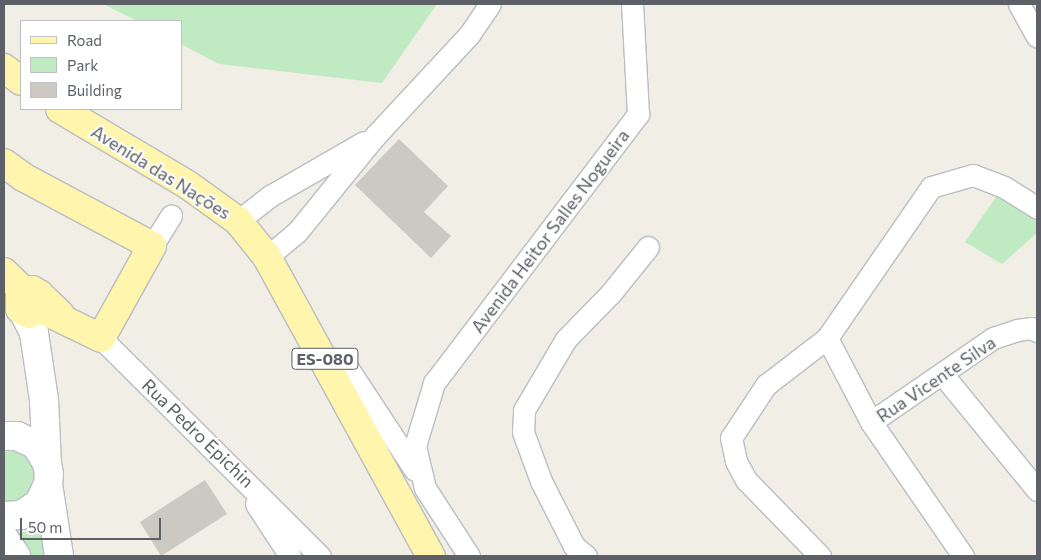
<!DOCTYPE html>
<html>
<head>
<meta charset="utf-8">
<style>
  body { margin:0 }
  #map { position:relative; width:1041px; height:560px; overflow:hidden; background:#f0eee5; font-family:Commissioner,sans-serif }
  div>[style] { position:absolute }
  .green>* { inset:0; background:#c0eac1 }
  .building>* { inset:0; background:#ccc8c2 }
  .roads { filter:drop-shadow(1px 0 #babdc2) drop-shadow(-1px 0 #babdc2) drop-shadow(0 1px #babdc2) drop-shadow(0 -1px #babdc2) }
  .minor>* { height:21px; margin:-10.5px; padding:0 10.5px; transform-origin:10.5px; border-radius:10.5px; background:#fff }
  .tertiary>* { height:28px; margin:-14px; padding:0 14px; transform-origin:14px; border-radius:14px; background:#fff }
  .primary>* { height:28px; margin:-14px; padding:0 14px; transform-origin:14px; border-radius:14px; background:#fff5ac }
  span { translate:-50% -50%; white-space:nowrap; text-align:center; line-height:1.15; -webkit-text-stroke:4px #fff; paint-order:stroke }
  .shield-label span { padding:1px 4px; background:#fff; border:1px solid; border-radius:4px; -webkit-text-stroke-width:0 }
  .shield-label { font-size:16px; color:#5d6167; font-weight:700 }
  .street-label { font-size:18px; color:#5d6167 }
  .frame { position:absolute; inset:0; border:5px solid #5d6167; pointer-events:none }
  .legend { position:absolute; left:20px; top:20px; width:162px; height:90px; box-sizing:border-box; background:#fff; border:1px solid #bec0c2; margin:0; padding:6px 9px; list-style:none; font-size:15px; color:#5d6167 }
  .legend li { display:flex; align-items:center; gap:10px; height:25px }
  .legend b { width:25px; border:1px solid #bec0c2 }
  .scale { position:absolute; left:20px; top:518px; width:141px; height:22px; box-sizing:border-box; border:2px solid #5d6167; border-top:0; padding-left:6px; font-size:15px; line-height:18px; white-space:nowrap; color:#5d6167; -webkit-text-stroke:4px #fff; paint-order:stroke }
</style>
</head>
<body>
<div id="map">
  <div class="green">
    <i style="clip-path:polygon(103px 4px,437px 4px,382px 83px,219px 64px,181px 44px,181px 21px,137px 21px)"></i>
    <i style="clip-path:polygon(1000px 191px,1037px 215px,1037px 233px,1002px 264px,965px 242px)"></i>
    <i style="clip-path:polygon(4px 444px,14px 444px,41px 466px,32px 499px,4px 506px)"></i>
    <i style="clip-path:polygon(46px 521px,47px 556px,28px 556px,11px 533px,35px 531px)"></i>
  </div>
  <div class="building">
    <i style="clip-path:polygon(399px 139px,448px 186px,424px 212px,451px 236px,431px 258px,355px 185px)"></i>
    <i style="clip-path:polygon(205px 480px,227px 514px,161px 556px,140px 522px)"></i>
  </div>
  <div class="roads">
    <div class="minor">
      <i style="left:1019px;top:4px;width:37px;rotate:61deg"></i>
      <i style="left:238px;top:221px;width:41px;rotate:-38deg"></i>
      <i style="left:270px;top:196px;width:108px;rotate:-29.9deg"></i>
      <i style="left:152px;top:246px;width:36px;rotate:-58deg"></i>
      <i style="left:267px;top:257px;width:39px;rotate:-40deg"></i>
      <i style="left:297px;top:232px;width:124px;rotate:-50.9deg"></i>
      <i style="left:375px;top:136px;width:138px;rotate:-47.1deg"></i>
      <i style="left:469px;top:35px;width:37px;rotate:-56deg"></i>
      <i style="left:101px;top:338px;width:309px;rotate:44.9deg"></i>
      <i style="left:827px;top:338px;width:95px;rotate:62.4deg"></i>
      <i style="left:871px;top:422px;width:163px;rotate:55.5deg"></i>
      <i style="left:330px;top:368px;width:17px;rotate:-3deg"></i>
      <i style="left:347px;top:367px;width:123px;rotate:56.6deg"></i>
      <i style="left:943px;top:375px;width:149px;rotate:50.7deg"></i>
      <i style="left:871px;top:422px;width:148px;rotate:-34.5deg"></i>
      <i style="left:993px;top:338px;width:25px;rotate:-18deg"></i>
      <i style="left:1017px;top:330px;width:14px;rotate:-8deg"></i>
      <i style="left:1031px;top:328px;width:7px;rotate:27deg"></i>
      <i style="left:256px;top:504px;width:62px;rotate:56.8deg"></i>
      <i style="left:469px;top:556px;width:81px;rotate:-122.9deg"></i>
      <i style="left:425px;top:488px;width:43px;rotate:-103.4deg"></i>
      <i style="left:415px;top:446px;width:66px;rotate:-73.2deg"></i>
      <i style="left:434px;top:383px;width:338px;rotate:-52.8deg"></i>
      <i style="left:638px;top:114px;width:110px;rotate:-93.1deg"></i>
      <i style="left:586px;top:556px;width:16px;rotate:-140deg"></i>
      <i style="left:574px;top:546px;width:73px;rotate:-116.9deg"></i>
      <i style="left:541px;top:481px;width:52px;rotate:-110.2deg"></i>
      <i style="left:523px;top:432px;width:22px;rotate:-87deg"></i>
      <i style="left:524px;top:410px;width:82px;rotate:-59.4deg"></i>
      <i style="left:566px;top:339px;width:64px;rotate:-45.6deg"></i>
      <i style="left:611px;top:293px;width:59px;rotate:-51.2deg"></i>
      <i style="left:820px;top:556px;width:106px;rotate:-134.2deg"></i>
      <i style="left:746px;top:480px;width:21px;rotate:-118deg"></i>
      <i style="left:736px;top:461px;width:24px;rotate:-102deg"></i>
      <i style="left:731px;top:438px;width:64px;rotate:-56.6deg"></i>
      <i style="left:766px;top:385px;width:77px;rotate:-37.6deg"></i>
      <i style="left:827px;top:338px;width:183px;rotate:-55.4deg"></i>
      <i style="left:931px;top:187px;width:44px;rotate:-15.9deg"></i>
      <i style="left:973px;top:175px;width:33px;rotate:21deg"></i>
      <i style="left:1004px;top:187px;width:39px;rotate:32deg"></i>
    </div>
    <div class="tertiary">
      <i style="left:24px;top:313px;width:22px;rotate:63deg"></i>
      <i style="left:34px;top:333px;width:68px;rotate:81.5deg"></i>
      <i style="left:44px;top:400px;width:63px;rotate:87.3deg"></i>
      <i style="left:4px;top:436px;width:13px"></i>
      <i style="left:17px;top:436px;width:21px;rotate:25deg"></i>
      <i style="left:36px;top:445px;width:21px;rotate:59deg"></i>
      <i style="left:47px;top:463px;width:11px;rotate:80deg"></i>
      <i style="left:49px;top:474px;width:10px;rotate:96deg"></i>
      <i style="left:48px;top:484px;width:21px;rotate:115deg"></i>
      <i style="left:39px;top:503px;width:22px;rotate:146deg"></i>
      <i style="left:21px;top:515px;width:17px;rotate:177deg"></i>
      <i style="left:48px;top:484px;width:73px;rotate:81.3deg"></i>
      <i style="left:4px;top:538px;width:22px;rotate:56deg"></i>
    </div>
    <div class="primary">
      <i style="left:4px;top:68px;width:21px;rotate:37deg"></i>
      <i style="left:60px;top:109px;width:149px;rotate:30.7deg"></i>
      <i style="left:188px;top:185px;width:62px;rotate:35.8deg"></i>
      <i style="left:238px;top:221px;width:46px;rotate:51.1deg"></i>
      <i style="left:267px;top:257px;width:341px;rotate:61.3deg"></i>
      <i style="left:4px;top:163px;width:24px;rotate:36deg"></i>
      <i style="left:23px;top:177px;width:146px;rotate:28.1deg"></i>
      <i style="left:152px;top:246px;width:105px;rotate:119deg"></i>
      <i style="left:101px;top:338px;width:69px;rotate:-154.2deg"></i>
      <i style="left:4px;top:272px;width:28px;rotate:44deg"></i>
      <i style="left:39px;top:294px;width:15px;rotate:94deg"></i>
      <i style="left:38px;top:309px;width:10px;rotate:151deg"></i>
      <i style="left:29px;top:314px;width:10px;rotate:-151deg"></i>
      <i style="left:20px;top:309px;width:15px;rotate:-90deg"></i>
      <i style="left:20px;top:294px;width:13px;rotate:-18deg"></i>
      <i style="left:32px;top:290px;width:8px;rotate:30deg"></i>
      <i style="left:39px;top:294px;width:29px;rotate:44deg"></i>
    </div>
  </div>
  <div class="shield-label">
    <span style="left:325px;top:359px">ES-080</span>
  </div>
  <div class="street-label">
    <span style="left:161px;top:172px;rotate:32deg">Avenida das Nações</span>
    <span style="left:550px;top:231px;rotate:-53deg">Avenida Heitor Salles Nogueira</span>
    <span style="left:936px;top:379px;rotate:-34deg">Rua Vicente Silva</span>
    <span style="left:198px;top:433px;rotate:44deg">Rua Pedro Epichin</span>
  </div>
  <div class="frame"></div>
  <ul class="legend">
  <li><b style="height:6px;background:#fff5ac"></b>Road</li>
  <li><b style="height:14px;background:#c0eac1"></b>Park</li>
  <li><b style="height:14px;background:#ccc8c2"></b>Building</li>
  </ul>
  <div class="scale">50 m</div>
</div>
</body>
</html>
